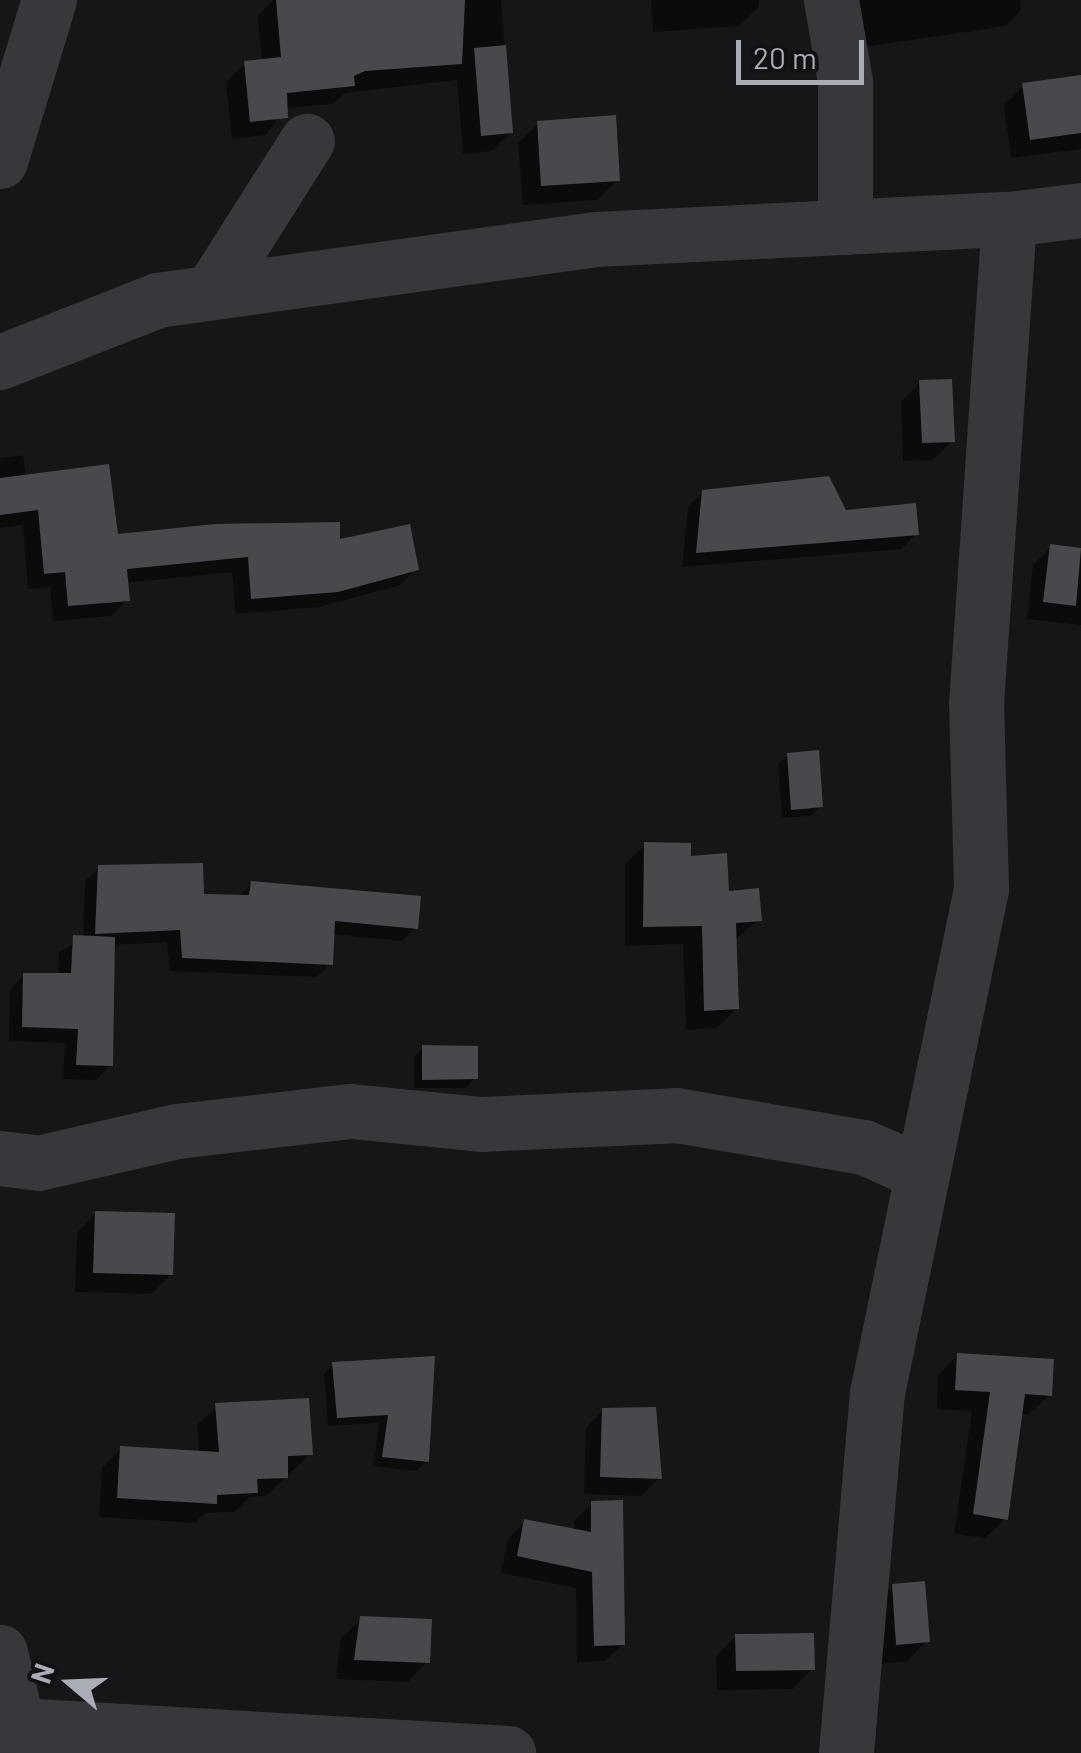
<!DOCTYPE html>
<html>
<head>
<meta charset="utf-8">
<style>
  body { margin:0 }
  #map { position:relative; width:1081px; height:1753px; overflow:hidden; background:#161618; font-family:Barlow,sans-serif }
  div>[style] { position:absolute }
  .shadow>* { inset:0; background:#0007 }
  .building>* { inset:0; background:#49494d }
  .minor>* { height:55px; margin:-27.5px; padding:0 27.5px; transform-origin:27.5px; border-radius:27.5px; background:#38383c }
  span { translate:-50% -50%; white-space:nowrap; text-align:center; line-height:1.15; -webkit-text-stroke:9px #111113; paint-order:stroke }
  .north { position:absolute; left:20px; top:1633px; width:100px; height:100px; -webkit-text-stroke:8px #111113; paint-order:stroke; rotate:289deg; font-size:28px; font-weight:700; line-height:40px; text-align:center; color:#aaadb6 }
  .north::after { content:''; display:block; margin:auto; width:35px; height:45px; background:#aaadb6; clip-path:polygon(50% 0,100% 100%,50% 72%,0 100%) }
  .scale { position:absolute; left:736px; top:40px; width:128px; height:45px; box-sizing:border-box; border:5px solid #aaadb6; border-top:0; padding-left:12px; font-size:30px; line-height:35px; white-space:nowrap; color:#aaadb6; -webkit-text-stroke:8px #111113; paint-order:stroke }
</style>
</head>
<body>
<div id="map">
  <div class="shadow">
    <i style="clip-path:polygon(273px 0,501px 0,511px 132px,492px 151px,463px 154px,457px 80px,345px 93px,333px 104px,285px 108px,266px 135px,232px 139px,226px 82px,245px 64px,262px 62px,258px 16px)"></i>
    <i style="clip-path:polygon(651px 0,759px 0,759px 6px,739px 26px,653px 32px)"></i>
    <i style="clip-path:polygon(856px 0,1020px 0,1021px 10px,1006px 26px,863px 47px)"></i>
    <i style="clip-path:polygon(1081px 78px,1081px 149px,1011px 158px,1004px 105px,1024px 85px)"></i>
    <i style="clip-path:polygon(538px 124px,617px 180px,598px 200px,523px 205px,518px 143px)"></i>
    <i style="clip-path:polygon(920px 382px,952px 441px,933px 460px,903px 461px,901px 402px)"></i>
    <i style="clip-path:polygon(23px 455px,26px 478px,115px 537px,338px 542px,416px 569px,400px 585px,320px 607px,236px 614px,232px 572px,126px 583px,127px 600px,111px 616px,53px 621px,50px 587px,28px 589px,23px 525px,0 528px,0 458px)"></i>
    <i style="clip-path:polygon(703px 492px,844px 513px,916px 534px,902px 549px,682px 567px,688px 507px)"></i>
    <i style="clip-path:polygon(1051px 547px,1081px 551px,1081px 625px,1027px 619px,1033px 565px)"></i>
    <i style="clip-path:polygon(788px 755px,820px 806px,811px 816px,782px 818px,778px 765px)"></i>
    <i style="clip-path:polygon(645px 845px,688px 859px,759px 920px,734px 940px,737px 1008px,717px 1028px,686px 1030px,683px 944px,625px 946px,625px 864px)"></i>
    <i style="clip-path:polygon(99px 868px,201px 896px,238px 897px,252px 884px,415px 928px,402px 941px,332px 934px,331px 963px,317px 977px,170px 971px,167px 942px,113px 945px,111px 1065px,96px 1080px,63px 1079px,65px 1043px,9px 1041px,10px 990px,24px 975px,58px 976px,59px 953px,83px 938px,85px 881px)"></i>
    <i style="clip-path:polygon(423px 1048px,475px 1078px,466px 1088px,414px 1088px,414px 1057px)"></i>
    <i style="clip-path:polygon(96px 1213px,171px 1274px,151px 1294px,75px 1292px,77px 1233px)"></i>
    <i style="clip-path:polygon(958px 1355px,1049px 1395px,1029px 1414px,1020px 1414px,1005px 1519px,985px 1538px,954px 1534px,972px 1411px,937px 1409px,938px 1375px)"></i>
    <i style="clip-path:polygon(433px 1358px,426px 1461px,417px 1471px,374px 1466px,379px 1423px,328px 1426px,324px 1374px,334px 1364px)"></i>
    <i style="clip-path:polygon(217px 1406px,310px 1454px,266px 1496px,250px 1497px,235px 1512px,205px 1513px,195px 1523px,99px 1517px,102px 1468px,121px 1449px,199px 1453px,197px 1425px)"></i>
    <i style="clip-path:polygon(603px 1410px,659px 1478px,642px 1496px,584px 1494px,586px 1428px)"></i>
    <i style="clip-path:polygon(592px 1504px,623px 1644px,605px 1661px,577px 1662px,576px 1588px,501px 1573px,508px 1539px,525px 1521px,575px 1531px,574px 1521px)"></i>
    <i style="clip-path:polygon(893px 1586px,927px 1641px,907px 1661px,878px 1664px,873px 1606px)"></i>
    <i style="clip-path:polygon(361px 1619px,427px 1662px,408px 1682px,336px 1679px,341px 1638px)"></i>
    <i style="clip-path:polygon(736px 1636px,812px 1669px,793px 1689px,717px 1690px,716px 1656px)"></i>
  </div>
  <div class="building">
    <i style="clip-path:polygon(276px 0,465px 0,462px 64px,365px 71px,354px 76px,355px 86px,287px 93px,288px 118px,250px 122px,244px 61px,281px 57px)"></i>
    <i style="clip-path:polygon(506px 45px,513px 133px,481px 136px,474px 48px)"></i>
    <i style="clip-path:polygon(1081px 75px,1081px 133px,1030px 140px,1022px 83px)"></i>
    <i style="clip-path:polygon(616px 115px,620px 181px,541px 186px,537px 121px)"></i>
    <i style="clip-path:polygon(952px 379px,955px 442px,922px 443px,919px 380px)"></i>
    <i style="clip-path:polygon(109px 464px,118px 534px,215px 524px,340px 522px,340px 539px,410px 524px,419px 570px,338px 592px,251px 599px,248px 557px,127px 569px,130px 601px,68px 606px,65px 572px,44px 574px,38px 510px,0 515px,0 478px)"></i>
    <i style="clip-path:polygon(829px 476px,846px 510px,916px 503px,919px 535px,696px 553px,702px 490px)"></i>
    <i style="clip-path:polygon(1050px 544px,1081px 548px,1076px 606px,1043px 602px)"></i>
    <i style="clip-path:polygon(819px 750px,823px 807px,791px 810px,787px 753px)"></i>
    <i style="clip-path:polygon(644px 842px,691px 843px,691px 856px,727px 853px,729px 891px,759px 888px,762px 921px,736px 923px,739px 1009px,704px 1011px,702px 926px,643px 927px)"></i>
    <i style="clip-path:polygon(203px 863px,204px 894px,249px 895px,251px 881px,421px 896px,418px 929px,335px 921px,333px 965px,182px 958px,180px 930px,95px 934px,98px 865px)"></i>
    <i style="clip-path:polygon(73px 935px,115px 937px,113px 1066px,76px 1065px,78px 1029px,22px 1027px,23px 973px,71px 973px)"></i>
    <i style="clip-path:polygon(422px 1045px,478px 1046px,478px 1079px,422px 1080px)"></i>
    <i style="clip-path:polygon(95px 1211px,175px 1213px,173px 1275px,93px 1273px)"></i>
    <i style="clip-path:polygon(957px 1353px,1054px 1359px,1052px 1396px,1025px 1394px,1008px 1520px,973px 1514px,990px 1392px,955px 1390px)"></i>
    <i style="clip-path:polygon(435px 1356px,429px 1462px,382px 1457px,388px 1415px,337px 1418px,332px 1362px)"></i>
    <i style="clip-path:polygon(309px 1398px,313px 1455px,288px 1456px,288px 1478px,257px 1479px,258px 1493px,217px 1495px,217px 1504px,117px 1498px,120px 1446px,219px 1452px,215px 1403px)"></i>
    <i style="clip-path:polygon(656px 1407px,662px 1479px,600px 1477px,602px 1408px)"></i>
    <i style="clip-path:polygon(623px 1500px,625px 1645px,594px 1646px,592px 1572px,517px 1556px,524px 1519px,591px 1532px,591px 1501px)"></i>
    <i style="clip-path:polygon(925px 1581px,930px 1642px,896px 1645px,892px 1584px)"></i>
    <i style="clip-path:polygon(360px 1616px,432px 1619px,430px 1663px,354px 1660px)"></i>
    <i style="clip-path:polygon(814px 1633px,815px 1670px,736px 1671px,735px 1634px)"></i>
  </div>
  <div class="minor">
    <i style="left:831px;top:0;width:83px;rotate:80.3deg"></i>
    <i style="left:845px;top:82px;width:145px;rotate:90deg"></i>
    <i style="left:0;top:161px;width:168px;rotate:-73.1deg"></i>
    <i style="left:211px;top:292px;width:179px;rotate:-57.6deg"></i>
    <i style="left:0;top:362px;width:169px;rotate:-21.5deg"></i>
    <i style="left:157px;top:300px;width:443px;rotate:-7.9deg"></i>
    <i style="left:596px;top:239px;width:413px;rotate:-2.8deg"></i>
    <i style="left:0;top:1158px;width:38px;rotate:7deg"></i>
    <i style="left:38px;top:1163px;width:143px;rotate:-13deg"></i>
    <i style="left:177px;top:1131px;width:175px;rotate:-6.6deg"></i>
    <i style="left:351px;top:1111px;width:131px;rotate:5.7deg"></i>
    <i style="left:481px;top:1124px;width:195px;rotate:-2.6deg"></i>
    <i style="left:676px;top:1115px;width:191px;rotate:9.7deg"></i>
    <i style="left:864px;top:1147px;width:64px;rotate:24.1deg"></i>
    <i style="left:0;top:1652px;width:104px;rotate:76.6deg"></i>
    <i style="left:0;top:1724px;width:509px;rotate:3.27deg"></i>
    <i style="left:846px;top:1753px;width:361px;rotate:-85.1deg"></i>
    <i style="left:877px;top:1393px;width:515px;rotate:-78.34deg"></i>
    <i style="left:981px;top:889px;width:185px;rotate:-91.5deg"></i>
    <i style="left:976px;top:704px;width:486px;rotate:-86.1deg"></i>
    <i style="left:1009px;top:219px;width:73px;rotate:-7.1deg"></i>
  </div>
  <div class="north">N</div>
  <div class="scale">20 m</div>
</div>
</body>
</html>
